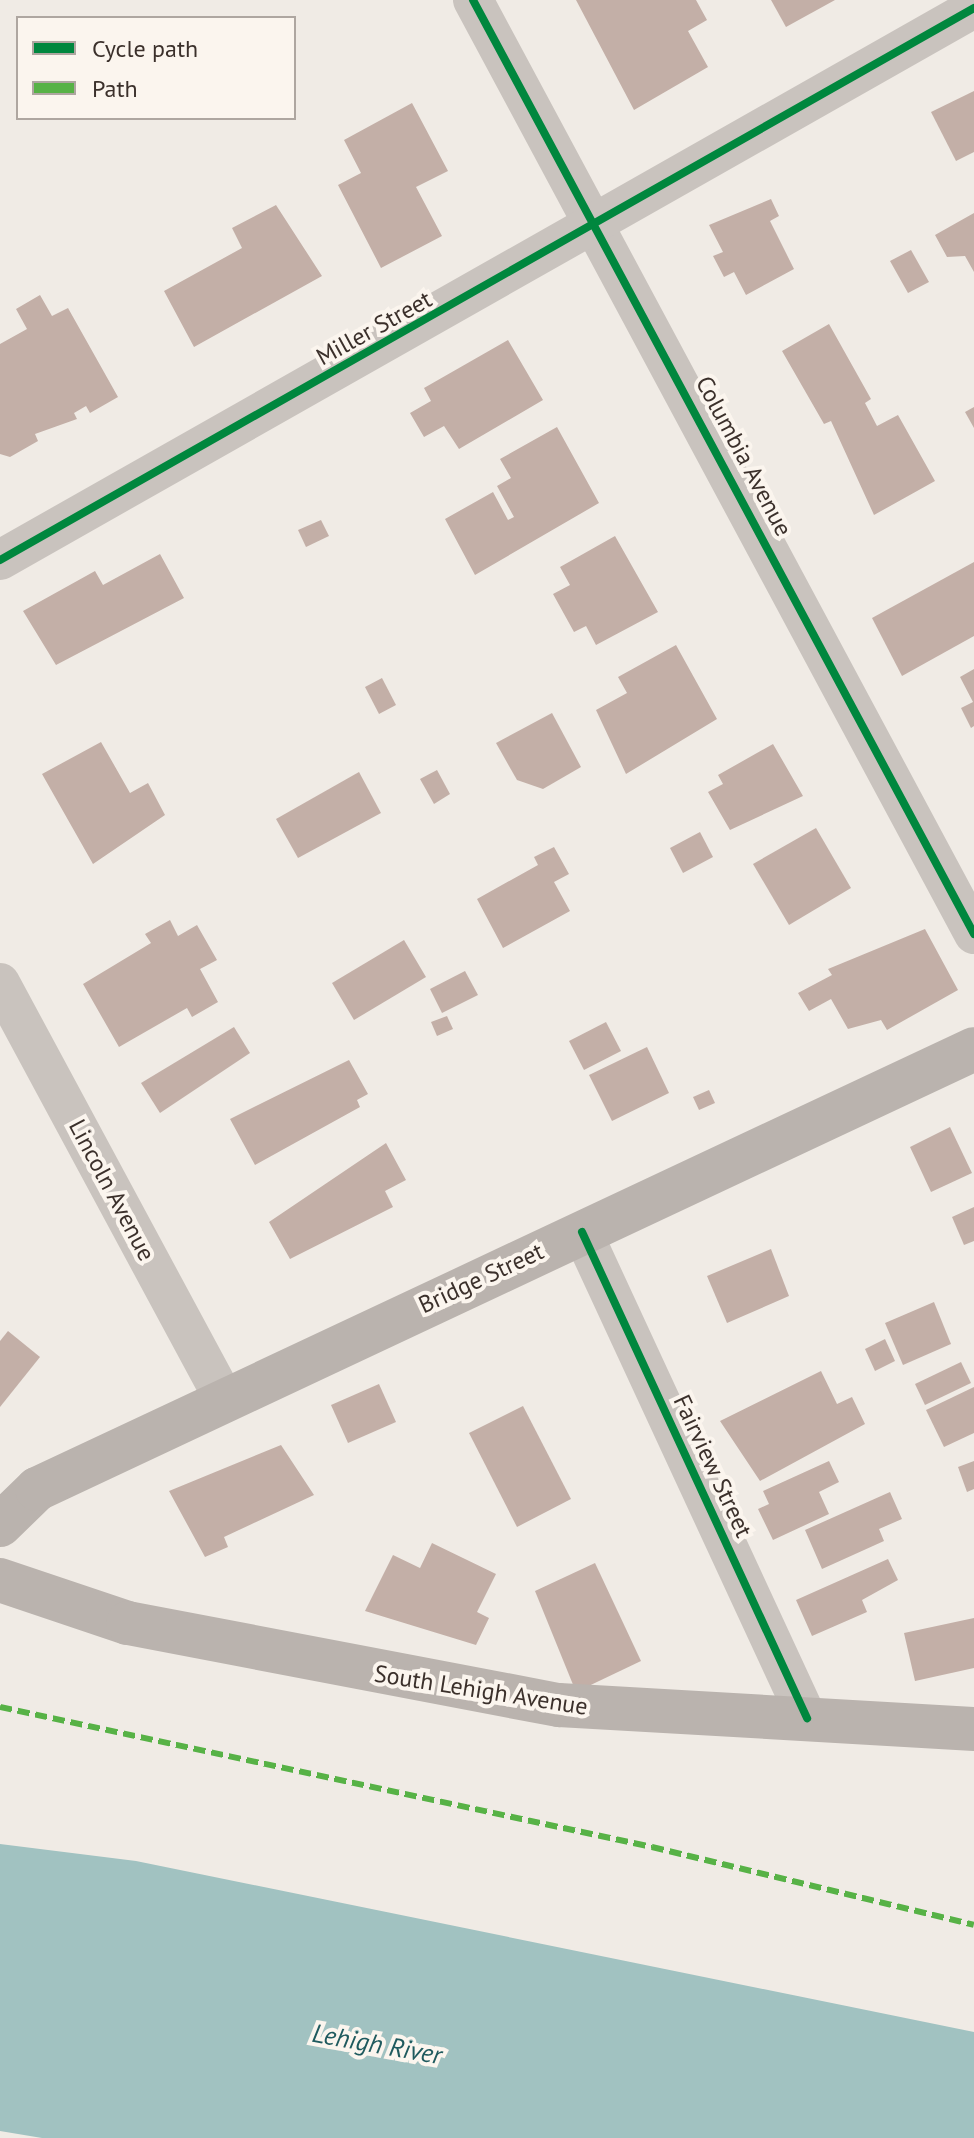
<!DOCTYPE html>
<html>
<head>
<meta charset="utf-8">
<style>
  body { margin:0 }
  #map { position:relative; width:974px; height:2138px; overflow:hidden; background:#f0ebe5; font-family:"PT Sans",sans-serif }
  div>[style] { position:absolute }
  .water>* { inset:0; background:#a1c2c1 }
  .building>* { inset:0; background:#c3afa7 }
  .minor>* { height:40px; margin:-20px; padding:0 20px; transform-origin:20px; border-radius:20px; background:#c9c3be }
  .secondary>* { height:44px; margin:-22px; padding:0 22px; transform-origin:22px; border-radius:22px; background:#bab3ae }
  .quiet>* { height:6px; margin-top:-3px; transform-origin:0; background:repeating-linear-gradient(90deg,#57b246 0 12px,transparent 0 18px) }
  .cycleway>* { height:8px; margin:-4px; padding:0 4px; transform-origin:4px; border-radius:4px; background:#00873e }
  span { translate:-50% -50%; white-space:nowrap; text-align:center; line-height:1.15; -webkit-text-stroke:8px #fbf5ee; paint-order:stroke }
  .street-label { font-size:24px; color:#3b302b }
  .water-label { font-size:26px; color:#1f5a5e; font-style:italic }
  .legend { position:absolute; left:16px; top:16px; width:280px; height:104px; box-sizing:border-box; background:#fbf5ee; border:2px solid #aea6a0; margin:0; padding:10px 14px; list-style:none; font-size:24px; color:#3b302b }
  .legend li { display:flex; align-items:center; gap:16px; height:40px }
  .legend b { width:40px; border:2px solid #aea6a0 }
</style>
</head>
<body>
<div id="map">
  <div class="water">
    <i style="clip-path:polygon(0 1844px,136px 1861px,974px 2032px,974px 2138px,42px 2138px,0 2131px)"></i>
  </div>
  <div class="building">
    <i style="clip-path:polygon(576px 0,696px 0,707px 20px,688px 31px,708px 67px,634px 110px)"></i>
    <i style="clip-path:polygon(771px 0,835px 0,786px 27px)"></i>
    <i style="clip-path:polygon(974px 91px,974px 152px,956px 161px,931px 112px)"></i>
    <i style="clip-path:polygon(412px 103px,448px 171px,416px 187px,442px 236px,381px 268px,338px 185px,361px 173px,344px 140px)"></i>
    <i style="clip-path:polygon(771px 199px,779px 216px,770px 221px,794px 269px,746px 295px,734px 272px,724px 277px,713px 256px,723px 252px,709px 225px)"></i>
    <i style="clip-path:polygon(276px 205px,322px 276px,194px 347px,164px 291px,242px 248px,232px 228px)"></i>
    <i style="clip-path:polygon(974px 213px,974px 272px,965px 256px,947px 257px,935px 235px)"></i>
    <i style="clip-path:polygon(911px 250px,929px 282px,908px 293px,890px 261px)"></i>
    <i style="clip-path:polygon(40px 295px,52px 316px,68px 308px,118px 397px,90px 413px,86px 406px,74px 413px,77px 419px,35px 434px,38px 441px,10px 457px,0 454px,0 344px,27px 329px,16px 309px)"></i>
    <i style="clip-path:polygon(829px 324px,871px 399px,865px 403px,877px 426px,898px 415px,935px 481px,874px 515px,831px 421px,824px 424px,782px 351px)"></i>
    <i style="clip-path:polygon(508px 340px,543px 400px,459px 449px,444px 426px,424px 437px,410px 413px,431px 401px,424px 388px)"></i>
    <i style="clip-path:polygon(974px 407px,974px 428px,965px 412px)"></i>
    <i style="clip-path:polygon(557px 427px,599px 503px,475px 575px,445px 519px,493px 492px,508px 520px,514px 517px,497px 486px,511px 478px,500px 459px)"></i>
    <i style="clip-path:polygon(321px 520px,329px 536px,306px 547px,298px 530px)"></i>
    <i style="clip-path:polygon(615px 536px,658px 612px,596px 645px,586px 626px,574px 632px,553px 594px,570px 585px,560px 567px)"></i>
    <i style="clip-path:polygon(160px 554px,184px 598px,56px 665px,23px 611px,95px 571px,103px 585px)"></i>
    <i style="clip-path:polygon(974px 562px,974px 636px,902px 676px,872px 618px)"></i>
    <i style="clip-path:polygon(676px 645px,717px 719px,626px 774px,596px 710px,627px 693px,618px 677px)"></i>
    <i style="clip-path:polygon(974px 669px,974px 726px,971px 728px,961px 708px,973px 702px,960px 677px)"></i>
    <i style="clip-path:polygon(382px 678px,396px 705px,379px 714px,365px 687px)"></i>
    <i style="clip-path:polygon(552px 713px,581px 767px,543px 789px,517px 780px,496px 743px)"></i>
    <i style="clip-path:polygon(101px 742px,130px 793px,148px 783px,165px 815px,93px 864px,42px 774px)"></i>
    <i style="clip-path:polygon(773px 744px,803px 796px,730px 830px,708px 792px,723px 784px,718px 775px)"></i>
    <i style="clip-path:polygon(437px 770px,450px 794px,434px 804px,420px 779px)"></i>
    <i style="clip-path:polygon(359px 772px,381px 813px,298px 858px,276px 819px)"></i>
    <i style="clip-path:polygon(816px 828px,851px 888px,789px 925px,753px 864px)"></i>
    <i style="clip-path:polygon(700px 832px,713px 857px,683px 873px,670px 848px)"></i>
    <i style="clip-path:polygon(554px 847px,569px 874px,554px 882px,570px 911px,503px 948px,477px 899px,538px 865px,534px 857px)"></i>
    <i style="clip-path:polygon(170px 920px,178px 936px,197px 925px,217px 960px,200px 969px,218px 1002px,192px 1017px,187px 1008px,119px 1047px,83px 984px,151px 943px,145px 934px)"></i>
    <i style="clip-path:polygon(925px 929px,958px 990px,887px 1030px,881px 1020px,848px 1029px,831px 999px,809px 1011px,798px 993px,832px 975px,828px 969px)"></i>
    <i style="clip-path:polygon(404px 940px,426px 977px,354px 1020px,332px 983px)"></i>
    <i style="clip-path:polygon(465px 971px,478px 995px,442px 1013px,430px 989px)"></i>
    <i style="clip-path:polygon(447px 1016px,453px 1029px,437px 1036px,431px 1022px)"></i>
    <i style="clip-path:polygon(606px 1022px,621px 1051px,584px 1070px,569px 1041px)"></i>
    <i style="clip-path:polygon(234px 1027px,250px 1053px,160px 1113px,141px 1083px)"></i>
    <i style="clip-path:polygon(647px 1047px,669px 1093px,612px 1121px,589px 1075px)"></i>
    <i style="clip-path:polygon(349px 1060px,368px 1094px,357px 1100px,360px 1107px,255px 1165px,230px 1119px)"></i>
    <i style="clip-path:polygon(709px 1090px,715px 1103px,699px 1110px,693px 1097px)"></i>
    <i style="clip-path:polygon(950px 1127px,972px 1173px,931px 1192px,910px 1147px)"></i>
    <i style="clip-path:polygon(386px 1143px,406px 1180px,385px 1191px,393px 1207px,290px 1259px,269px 1222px)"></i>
    <i style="clip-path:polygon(974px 1207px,974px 1241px,964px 1245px,952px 1217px)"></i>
    <i style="clip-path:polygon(771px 1249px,789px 1296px,727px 1323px,707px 1276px)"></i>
    <i style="clip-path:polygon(934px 1302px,951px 1344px,903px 1365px,885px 1323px)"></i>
    <i style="clip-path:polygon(8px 1331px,40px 1357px,0 1407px,0 1341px)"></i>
    <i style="clip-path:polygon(885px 1339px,895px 1361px,875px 1371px,865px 1349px)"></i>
    <i style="clip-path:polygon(961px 1362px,971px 1383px,925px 1405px,915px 1384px)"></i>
    <i style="clip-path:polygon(821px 1371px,837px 1404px,852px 1397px,865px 1424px,760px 1481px,720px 1421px)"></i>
    <i style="clip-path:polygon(379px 1384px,396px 1422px,348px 1443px,331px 1405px)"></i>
    <i style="clip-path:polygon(974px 1387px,974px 1433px,944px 1447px,926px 1410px)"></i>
    <i style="clip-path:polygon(523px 1406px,571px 1499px,517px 1527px,469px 1433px)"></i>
    <i style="clip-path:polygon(281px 1445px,314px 1495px,224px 1537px,228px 1547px,205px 1557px,169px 1491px)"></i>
    <i style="clip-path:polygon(829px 1461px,839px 1482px,819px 1492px,829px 1514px,773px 1540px,758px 1509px,769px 1504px,763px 1491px)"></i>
    <i style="clip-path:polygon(974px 1461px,974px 1489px,967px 1492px,958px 1467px)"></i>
    <i style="clip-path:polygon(890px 1492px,902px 1519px,879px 1529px,884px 1541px,822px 1569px,805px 1530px)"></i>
    <i style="clip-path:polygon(432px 1543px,496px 1574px,477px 1612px,489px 1618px,476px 1645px,365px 1611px,393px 1555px,420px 1568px)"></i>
    <i style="clip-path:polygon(888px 1559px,898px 1580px,862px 1600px,867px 1612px,812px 1636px,796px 1600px)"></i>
    <i style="clip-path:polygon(595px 1563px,641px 1661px,576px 1692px,535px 1591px)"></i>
    <i style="clip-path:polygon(974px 1618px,974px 1668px,915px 1681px,904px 1633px)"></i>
  </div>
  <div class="minor">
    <i style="left:473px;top:0;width:1060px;rotate:61.79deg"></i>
    <i style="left:0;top:560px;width:1120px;rotate:-29.54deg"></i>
    <i style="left:0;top:983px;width:470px;rotate:61.7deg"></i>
    <i style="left:582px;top:1232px;width:536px;rotate:65.16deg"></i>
  </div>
  <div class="secondary">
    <i style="left:0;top:1525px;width:52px;rotate:-44.2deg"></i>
    <i style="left:37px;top:1489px;width:1035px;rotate:-25.15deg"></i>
    <i style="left:0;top:1580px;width:135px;rotate:18.6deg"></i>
    <i style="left:128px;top:1623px;width:439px;rotate:10.8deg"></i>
    <i style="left:559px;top:1705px;width:416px;rotate:3.3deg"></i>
  </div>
  <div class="quiet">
    <i style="left:0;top:1707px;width:667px;rotate:12.12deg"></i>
    <i style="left:652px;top:1847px;width:331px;rotate:13.6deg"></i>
  </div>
  <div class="cycleway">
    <i style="left:473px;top:0;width:1060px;rotate:61.79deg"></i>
    <i style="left:0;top:560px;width:1120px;rotate:-29.54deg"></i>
    <i style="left:582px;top:1232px;width:536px;rotate:65.16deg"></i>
  </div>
  <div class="street-label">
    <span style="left:374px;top:328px;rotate:-29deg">Miller Street</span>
    <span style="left:744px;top:456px;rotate:62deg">Columbia Avenue</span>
    <span style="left:112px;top:1190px;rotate:62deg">Lincoln Avenue</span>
    <span style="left:481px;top:1278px;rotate:-25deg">Bridge Street</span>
    <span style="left:713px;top:1466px;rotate:65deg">Fairview Street</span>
    <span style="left:481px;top:1690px;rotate:9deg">South Lehigh Avenue</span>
  </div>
  <div class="water-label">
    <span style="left:377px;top:2044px;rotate:10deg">Lehigh River</span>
  </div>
  <ul class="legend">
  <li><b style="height:10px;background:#00873e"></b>Cycle path</li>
  <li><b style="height:10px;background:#57b246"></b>Path</li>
  </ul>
</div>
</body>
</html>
